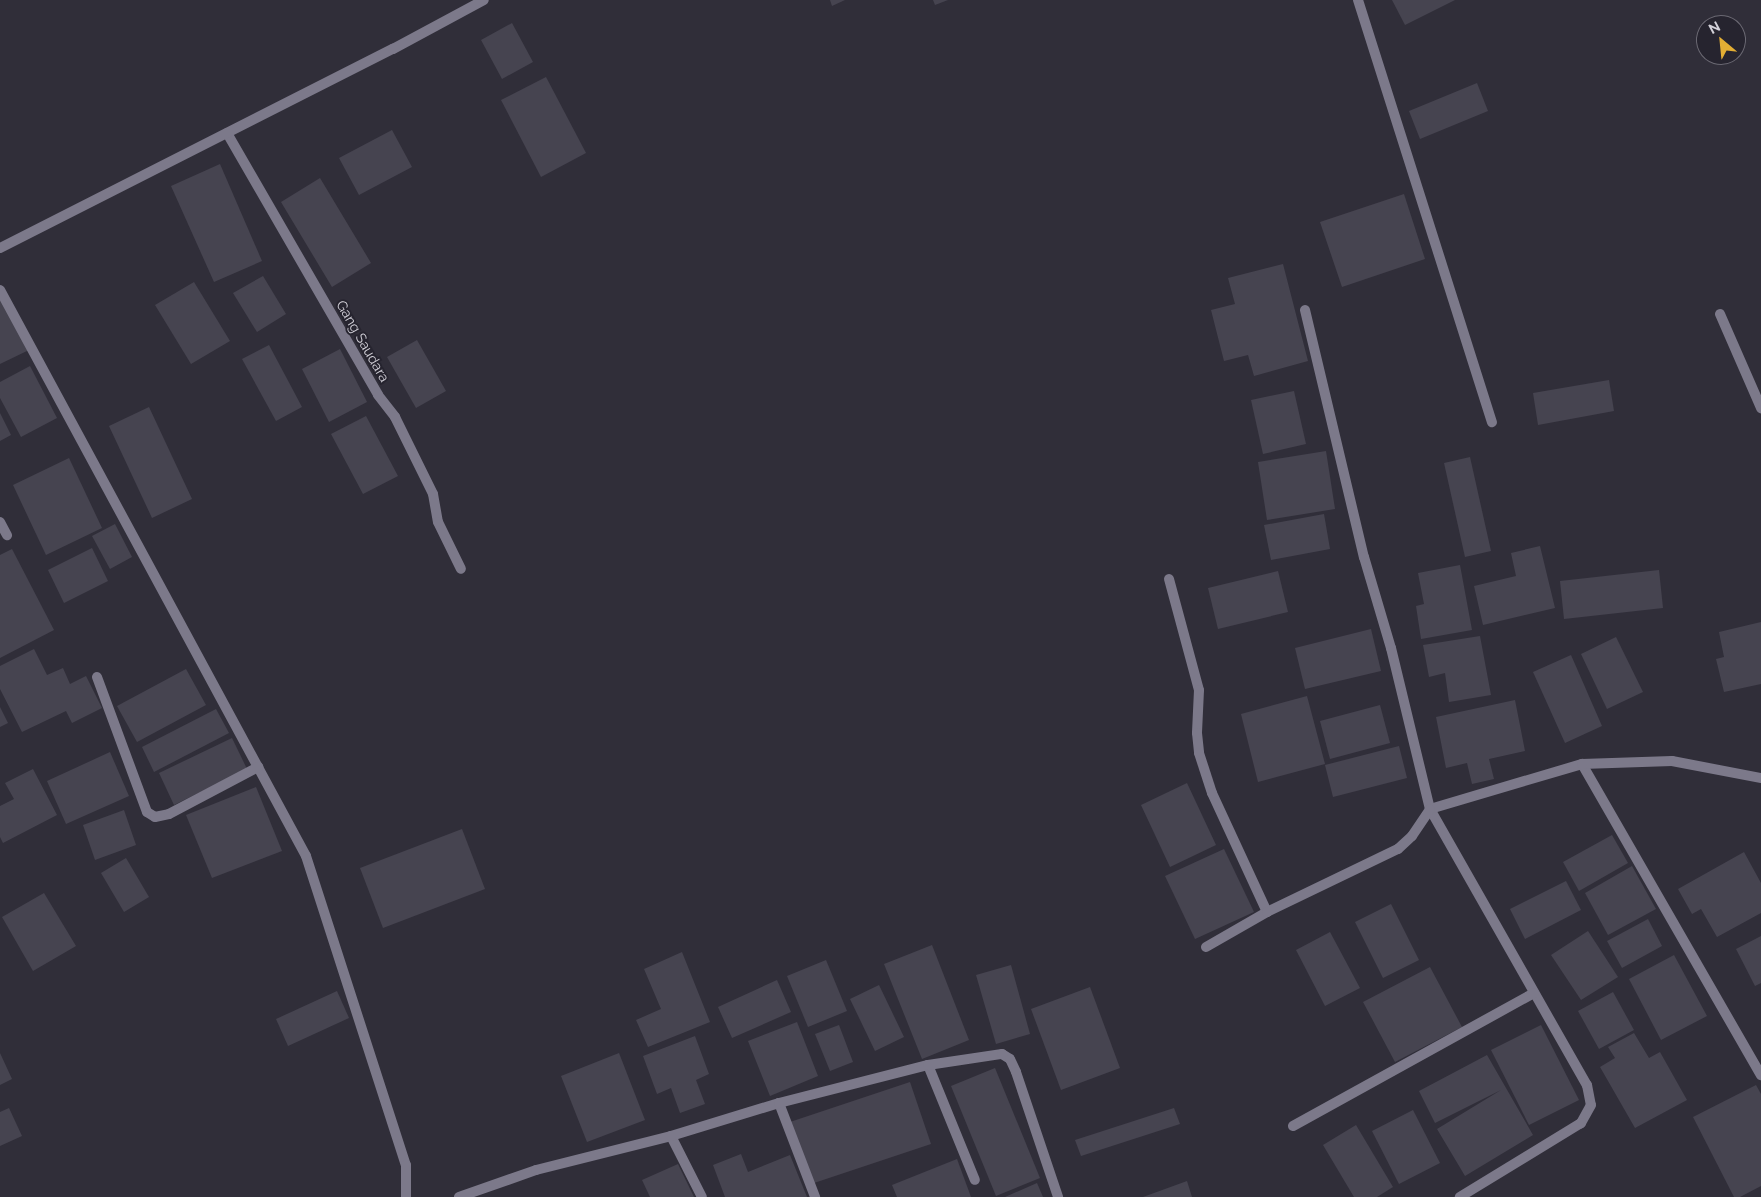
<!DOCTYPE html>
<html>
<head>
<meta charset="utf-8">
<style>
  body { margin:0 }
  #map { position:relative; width:1761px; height:1197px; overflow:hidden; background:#302e39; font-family:Raleway,sans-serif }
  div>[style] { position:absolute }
  .building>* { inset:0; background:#464450 }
  .service>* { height:10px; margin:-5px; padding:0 5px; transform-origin:5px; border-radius:5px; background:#7c798a }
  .minor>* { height:10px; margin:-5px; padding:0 5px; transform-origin:5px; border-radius:5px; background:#7c798a }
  span { translate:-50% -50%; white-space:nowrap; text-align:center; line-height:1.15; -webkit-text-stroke:4px #26242f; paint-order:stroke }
  .street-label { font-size:14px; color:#d3d1d9 }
  .north { position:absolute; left:1696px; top:15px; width:50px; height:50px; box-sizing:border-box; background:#26242f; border:1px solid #6b6973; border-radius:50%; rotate:332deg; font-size:14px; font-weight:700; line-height:20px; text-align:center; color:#d3d1d9 }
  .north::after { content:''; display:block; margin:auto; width:18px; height:22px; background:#e3ae34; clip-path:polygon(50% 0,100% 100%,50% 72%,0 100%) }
</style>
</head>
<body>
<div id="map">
  <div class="building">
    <i style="clip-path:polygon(830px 0,845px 0,832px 6px)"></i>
    <i style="clip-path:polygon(933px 0,948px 0,935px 5px)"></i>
    <i style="clip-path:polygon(1392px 0,1455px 0,1405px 25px)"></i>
    <i style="clip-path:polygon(512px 23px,533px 62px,502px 79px,481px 40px)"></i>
    <i style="clip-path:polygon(546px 77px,586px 153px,541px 177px,501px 100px)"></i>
    <i style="clip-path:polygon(1477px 83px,1488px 111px,1420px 139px,1409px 111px)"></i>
    <i style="clip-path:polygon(392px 130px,412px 167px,359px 195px,339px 158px)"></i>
    <i style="clip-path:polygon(220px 164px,262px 261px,214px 282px,171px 186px)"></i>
    <i style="clip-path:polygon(320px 178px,371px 263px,332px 287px,281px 202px)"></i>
    <i style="clip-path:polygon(1404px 194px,1425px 259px,1342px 287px,1320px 222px)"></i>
    <i style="clip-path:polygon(1283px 264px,1308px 361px,1254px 376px,1248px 355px,1224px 361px,1211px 310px,1235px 304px,1228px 278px)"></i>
    <i style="clip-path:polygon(263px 276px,286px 314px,257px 332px,233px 293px)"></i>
    <i style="clip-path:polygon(194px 282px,230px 341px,191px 364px,155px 305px)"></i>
    <i style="clip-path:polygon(0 298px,29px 350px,0 364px)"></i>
    <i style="clip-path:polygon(417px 340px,446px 391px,416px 408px,387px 357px)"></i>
    <i style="clip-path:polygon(269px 345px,302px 407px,276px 421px,242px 359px)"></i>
    <i style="clip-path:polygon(340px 349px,367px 402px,329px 422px,302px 369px)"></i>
    <i style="clip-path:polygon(30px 366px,57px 418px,21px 437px,0 398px,0 382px)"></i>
    <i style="clip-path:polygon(1609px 380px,1614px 411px,1538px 425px,1533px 393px)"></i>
    <i style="clip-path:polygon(1294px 391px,1306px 444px,1263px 454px,1251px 400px)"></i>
    <i style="clip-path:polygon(149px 407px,192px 499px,152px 518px,109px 426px)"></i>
    <i style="clip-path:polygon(0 413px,11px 435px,0 441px)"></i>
    <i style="clip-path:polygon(366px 416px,398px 476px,363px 494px,331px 434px)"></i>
    <i style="clip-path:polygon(1326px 451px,1335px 509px,1267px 520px,1258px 462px)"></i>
    <i style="clip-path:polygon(1470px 457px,1491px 551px,1465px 557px,1444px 463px)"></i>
    <i style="clip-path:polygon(69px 458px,102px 528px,46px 555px,13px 485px)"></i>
    <i style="clip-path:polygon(1324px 514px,1330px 549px,1271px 560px,1264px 525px)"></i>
    <i style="clip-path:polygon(115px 524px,132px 557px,110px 569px,92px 536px)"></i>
    <i style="clip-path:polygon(1540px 546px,1555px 608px,1483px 625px,1474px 586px,1516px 576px,1511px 553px)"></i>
    <i style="clip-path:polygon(92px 548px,108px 581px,64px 603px,48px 570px)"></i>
    <i style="clip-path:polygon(12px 549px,54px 630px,0 658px,0 555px)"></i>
    <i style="clip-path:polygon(1460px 565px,1472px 630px,1421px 639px,1416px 606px,1424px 604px,1418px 573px)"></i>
    <i style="clip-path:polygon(1659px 570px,1663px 608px,1564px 619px,1560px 581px)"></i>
    <i style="clip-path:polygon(1278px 571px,1288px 612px,1218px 629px,1208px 588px)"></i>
    <i style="clip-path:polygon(1761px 622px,1761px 684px,1724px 692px,1716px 659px,1724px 657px,1719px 632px)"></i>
    <i style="clip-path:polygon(1371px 629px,1381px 671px,1305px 689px,1295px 648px)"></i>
    <i style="clip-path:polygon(1480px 636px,1491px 695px,1449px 702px,1445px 673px,1429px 677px,1423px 645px)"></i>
    <i style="clip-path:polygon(1616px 637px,1643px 692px,1607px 709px,1581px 654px)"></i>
    <i style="clip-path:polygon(34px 649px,47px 675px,63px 668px,70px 684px,86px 676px,102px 708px,72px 723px,66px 711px,22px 732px,0 689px,0 666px)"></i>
    <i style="clip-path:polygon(1571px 655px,1602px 726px,1565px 743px,1533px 672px)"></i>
    <i style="clip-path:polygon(186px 669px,206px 705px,137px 742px,117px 706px)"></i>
    <i style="clip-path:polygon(1307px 696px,1325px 764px,1258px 782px,1241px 714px)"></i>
    <i style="clip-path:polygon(1515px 700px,1525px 751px,1489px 759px,1494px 779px,1472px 784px,1467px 763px,1446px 768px,1436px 717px)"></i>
    <i style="clip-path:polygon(1380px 705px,1390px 743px,1330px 759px,1320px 721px)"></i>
    <i style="clip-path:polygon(0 707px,8px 723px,0 727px)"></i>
    <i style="clip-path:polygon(216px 709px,229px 733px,154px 772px,142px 747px)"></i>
    <i style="clip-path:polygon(232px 738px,247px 769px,174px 805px,159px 773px)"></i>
    <i style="clip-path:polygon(1399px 746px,1407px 778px,1333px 797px,1325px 765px)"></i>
    <i style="clip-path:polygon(110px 752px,129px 796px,66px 824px,47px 781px)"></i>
    <i style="clip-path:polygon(33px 769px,57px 815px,3px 843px,0 837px,0 806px,14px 799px,5px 783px)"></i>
    <i style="clip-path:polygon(1187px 783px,1216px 845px,1170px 867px,1141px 805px)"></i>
    <i style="clip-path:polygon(256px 787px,282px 851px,212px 878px,186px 815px)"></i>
    <i style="clip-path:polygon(124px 810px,136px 845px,95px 860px,83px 825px)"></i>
    <i style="clip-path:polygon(462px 829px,485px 889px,383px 928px,360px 868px)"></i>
    <i style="clip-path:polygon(1612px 835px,1628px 863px,1579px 891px,1563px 862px)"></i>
    <i style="clip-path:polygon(1224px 849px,1254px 912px,1195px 939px,1165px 876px)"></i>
    <i style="clip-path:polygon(1744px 852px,1761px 883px,1761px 913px,1717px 937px,1701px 909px,1692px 914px,1678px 889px)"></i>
    <i style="clip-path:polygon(126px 858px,149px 897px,124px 912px,101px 873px)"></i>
    <i style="clip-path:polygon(1632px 866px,1656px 909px,1608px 935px,1585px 893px)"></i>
    <i style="clip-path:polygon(1566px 881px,1581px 910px,1525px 939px,1510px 909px)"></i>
    <i style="clip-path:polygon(44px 893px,76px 946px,33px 971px,2px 917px)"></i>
    <i style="clip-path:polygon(1391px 904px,1419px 960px,1383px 978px,1355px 922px)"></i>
    <i style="clip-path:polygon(1648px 919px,1662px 946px,1622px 968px,1607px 941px)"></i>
    <i style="clip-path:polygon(1588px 931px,1618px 977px,1581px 1000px,1551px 955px)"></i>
    <i style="clip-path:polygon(1330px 932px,1360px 988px,1325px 1006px,1296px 950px)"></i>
    <i style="clip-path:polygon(1761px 936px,1761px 983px,1755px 986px,1736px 949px)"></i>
    <i style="clip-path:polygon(932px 945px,969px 1040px,922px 1059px,884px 964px)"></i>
    <i style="clip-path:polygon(682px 952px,710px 1022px,648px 1047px,636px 1020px,661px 1009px,644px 969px)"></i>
    <i style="clip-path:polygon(1674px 955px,1707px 1016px,1661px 1040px,1629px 979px)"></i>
    <i style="clip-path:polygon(826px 960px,847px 1011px,808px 1027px,787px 976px)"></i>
    <i style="clip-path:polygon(1011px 965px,1030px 1034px,996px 1044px,976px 975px)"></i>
    <i style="clip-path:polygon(1430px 967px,1462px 1027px,1395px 1062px,1363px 1002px)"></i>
    <i style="clip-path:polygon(777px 980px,791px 1012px,732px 1038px,718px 1007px)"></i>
    <i style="clip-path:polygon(879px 985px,904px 1037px,875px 1051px,850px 999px)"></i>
    <i style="clip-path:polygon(1090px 987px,1120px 1068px,1061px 1090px,1031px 1009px)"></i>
    <i style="clip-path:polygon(337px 991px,349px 1018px,288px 1046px,276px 1019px)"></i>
    <i style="clip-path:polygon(1613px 992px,1634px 1030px,1599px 1049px,1578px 1011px)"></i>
    <i style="clip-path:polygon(797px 1022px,818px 1076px,770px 1096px,748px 1041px)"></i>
    <i style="clip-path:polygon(839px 1025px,853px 1062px,830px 1071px,815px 1034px)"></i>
    <i style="clip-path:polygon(1541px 1025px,1579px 1100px,1529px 1125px,1491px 1050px)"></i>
    <i style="clip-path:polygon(1634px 1033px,1649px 1058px,1660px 1052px,1687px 1100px,1635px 1128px,1600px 1067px,1615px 1058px,1608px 1047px)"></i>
    <i style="clip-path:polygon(695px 1036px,709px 1074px,696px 1080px,705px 1104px,680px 1113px,671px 1088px,657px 1094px,643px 1056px)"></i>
    <i style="clip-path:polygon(0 1053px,12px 1079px,0 1085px)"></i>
    <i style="clip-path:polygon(619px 1053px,645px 1120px,587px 1142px,561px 1076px)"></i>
    <i style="clip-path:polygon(1487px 1055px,1533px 1135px,1465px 1176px,1437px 1129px,1501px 1090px,1435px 1123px,1419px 1091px)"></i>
    <i style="clip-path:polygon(995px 1068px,1040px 1178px,996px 1196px,951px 1086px)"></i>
    <i style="clip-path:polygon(910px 1082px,931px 1144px,811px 1184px,790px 1122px)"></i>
    <i style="clip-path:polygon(1756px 1085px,1761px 1094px,1761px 1186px,1740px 1197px,1734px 1197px,1693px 1117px)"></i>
    <i style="clip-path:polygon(9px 1108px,22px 1136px,0 1146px,0 1112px)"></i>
    <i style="clip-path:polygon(1174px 1108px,1180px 1124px,1081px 1156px,1075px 1140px)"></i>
    <i style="clip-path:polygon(1413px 1110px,1440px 1163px,1399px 1184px,1372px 1131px)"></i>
    <i style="clip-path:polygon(1356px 1125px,1393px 1187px,1377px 1197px,1354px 1197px,1323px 1145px)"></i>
    <i style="clip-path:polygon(741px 1154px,748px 1172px,790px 1155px,807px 1197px,725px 1197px,713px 1165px)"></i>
    <i style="clip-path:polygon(957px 1159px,971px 1197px,897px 1197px,892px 1185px)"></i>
    <i style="clip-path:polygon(678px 1164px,694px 1197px,650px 1197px,642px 1180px)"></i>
    <i style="clip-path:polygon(1187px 1181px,1192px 1197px,1143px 1197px)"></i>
    <i style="clip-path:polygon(1037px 1183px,1043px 1197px,1005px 1197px)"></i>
  </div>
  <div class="service">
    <i style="left:1720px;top:314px;width:103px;rotate:66.4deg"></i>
  </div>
  <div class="minor">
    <i style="left:1358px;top:0;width:443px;rotate:72.4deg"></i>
    <i style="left:227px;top:133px;width:302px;rotate:60deg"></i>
    <i style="left:378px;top:395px;width:28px;rotate:52deg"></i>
    <i style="left:395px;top:417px;width:86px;rotate:63.7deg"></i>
    <i style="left:433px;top:494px;width:28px;rotate:80deg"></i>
    <i style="left:438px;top:522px;width:52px;rotate:63.9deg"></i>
    <i style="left:0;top:248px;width:441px;rotate:-26.9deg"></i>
    <i style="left:393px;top:49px;width:103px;rotate:-28.3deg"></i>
    <i style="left:0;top:290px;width:643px;rotate:61.6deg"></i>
    <i style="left:306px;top:856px;width:325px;rotate:72.1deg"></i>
    <i style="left:406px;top:1165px;width:32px;rotate:90deg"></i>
    <i style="left:1305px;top:310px;width:254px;rotate:76.6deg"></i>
    <i style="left:1364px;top:557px;width:95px;rotate:73.5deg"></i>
    <i style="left:1391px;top:648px;width:166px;rotate:76.4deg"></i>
    <i style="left:1430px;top:809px;width:318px;rotate:60.4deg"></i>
    <i style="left:1587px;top:1085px;width:20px;rotate:79deg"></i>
    <i style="left:1591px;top:1105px;width:21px;rotate:119deg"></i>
    <i style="left:1581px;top:1123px;width:142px;rotate:148.6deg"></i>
    <i style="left:0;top:522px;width:15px;rotate:62deg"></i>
    <i style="left:1169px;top:579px;width:115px;rotate:74.9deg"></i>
    <i style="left:1199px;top:690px;width:43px;rotate:92.7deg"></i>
    <i style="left:1197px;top:733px;width:20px;rotate:84deg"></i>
    <i style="left:1199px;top:753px;width:42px;rotate:72deg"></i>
    <i style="left:1212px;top:793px;width:131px;rotate:65.2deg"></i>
    <i style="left:97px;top:677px;width:144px;rotate:69.7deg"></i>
    <i style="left:147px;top:812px;width:9px;rotate:32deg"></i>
    <i style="left:155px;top:817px;width:14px;rotate:-12deg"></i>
    <i style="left:169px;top:814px;width:101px;rotate:-27.8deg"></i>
    <i style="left:1582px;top:764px;width:359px;rotate:60.1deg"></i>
    <i style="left:1430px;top:809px;width:159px;rotate:-16.5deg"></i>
    <i style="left:1582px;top:764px;width:90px;rotate:-1.9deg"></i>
    <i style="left:1672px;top:761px;width:91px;rotate:10.8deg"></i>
    <i style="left:1206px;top:947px;width:70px;rotate:-29.8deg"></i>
    <i style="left:1267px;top:912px;width:145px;rotate:-25.7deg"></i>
    <i style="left:1398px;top:849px;width:19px;rotate:-43deg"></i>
    <i style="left:1412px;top:836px;width:32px;rotate:-56deg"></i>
    <i style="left:928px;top:1065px;width:124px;rotate:67.8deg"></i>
    <i style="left:779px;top:1103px;width:101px;rotate:69deg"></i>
    <i style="left:1293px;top:1126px;width:275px;rotate:-28.9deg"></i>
    <i style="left:671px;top:1136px;width:68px;rotate:63.1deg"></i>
    <i style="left:459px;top:1197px;width:82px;rotate:-19.3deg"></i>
    <i style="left:536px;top:1170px;width:139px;rotate:-14.1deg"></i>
    <i style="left:671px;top:1136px;width:113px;rotate:-17deg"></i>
    <i style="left:779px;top:1103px;width:154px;rotate:-14.3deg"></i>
    <i style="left:928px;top:1065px;width:75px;rotate:-8.5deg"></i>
    <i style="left:1002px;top:1054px;width:9px;rotate:32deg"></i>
    <i style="left:1010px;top:1059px;width:14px;rotate:65deg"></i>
    <i style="left:1016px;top:1072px;width:132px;rotate:71.4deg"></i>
  </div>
  <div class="street-label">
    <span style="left:363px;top:341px;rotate:60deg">Gang Saudara</span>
  </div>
  <div class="north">N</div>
</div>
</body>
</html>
